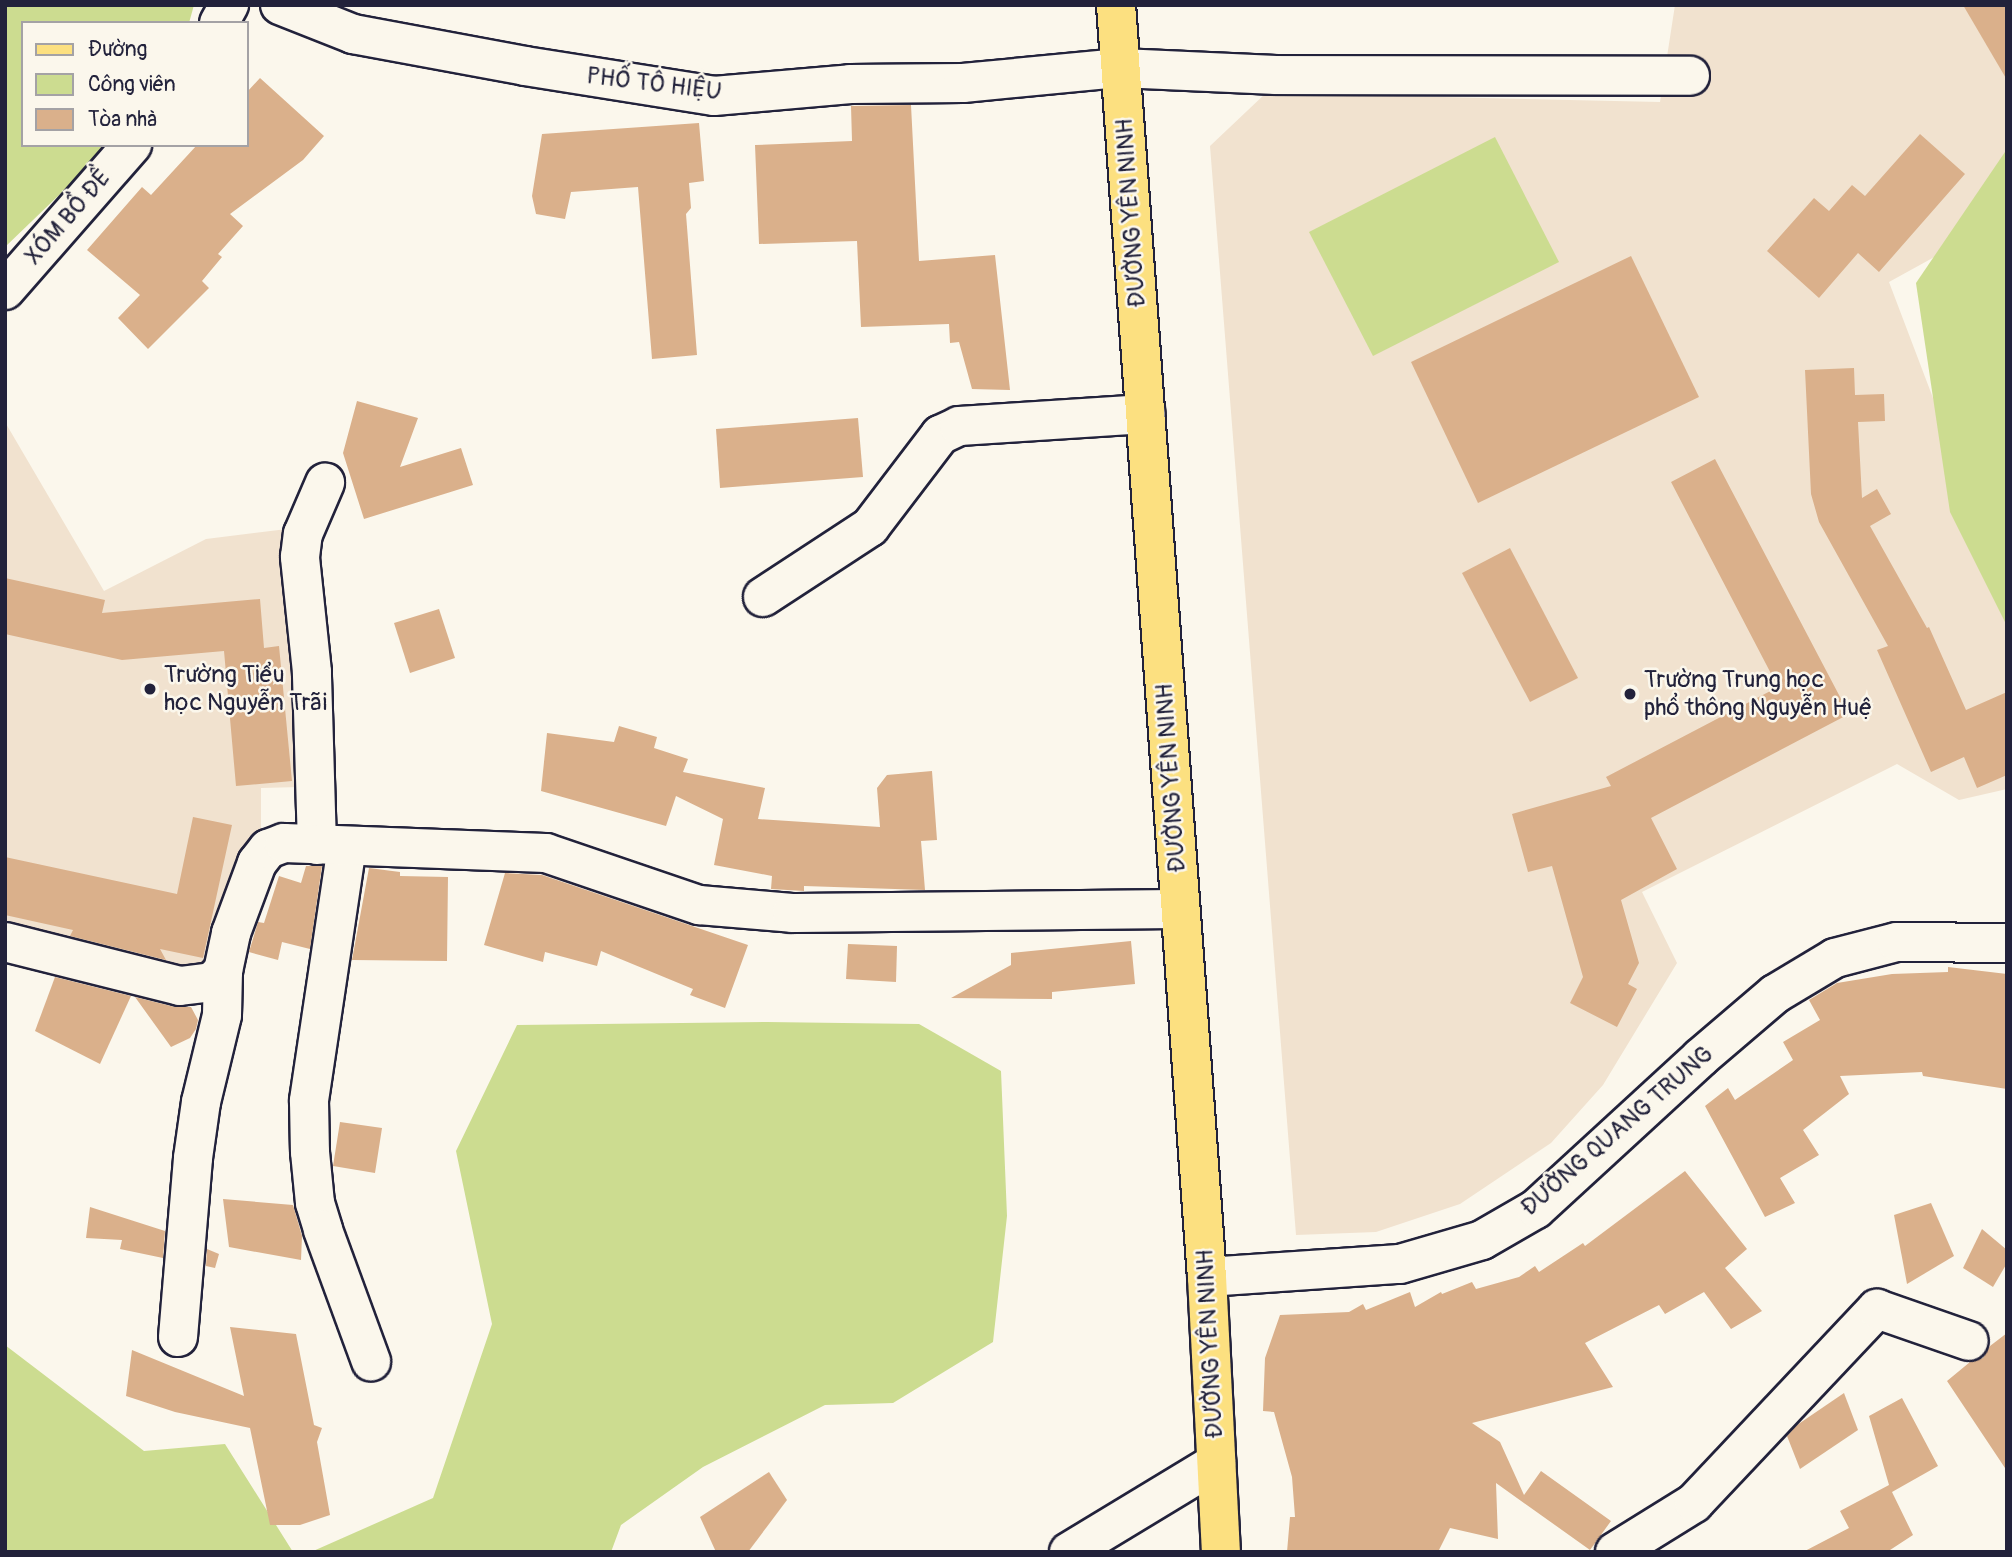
<!DOCTYPE html>
<html>
<head>
<meta charset="utf-8">
<style>
  body { margin:0 }
  #map { position:relative; width:2012px; height:1557px; overflow:hidden; background:#fbf7ec; font-family:Pangolin,sans-serif }
  div>[style] { position:absolute }
  .built>* { inset:0; background:#f1e2cf }
  .green>* { inset:0; background:#ccdc90 }
  .building>* { inset:0; background:#dab08b }
  .roads { filter:drop-shadow(2px 0 #22223b) drop-shadow(-2px 0 #22223b) drop-shadow(0 2px #22223b) drop-shadow(0 -2px #22223b) }
  .minor>* { height:38px; margin:-19px; padding:0 19px; transform-origin:19px; border-radius:19px; background:#fbf7ec }
  .tertiary>* { height:38px; margin:-19px; padding:0 19px; transform-origin:19px; border-radius:19px; background:#fbf7ec }
  .primary>* { height:38px; margin:-19px; padding:0 19px; transform-origin:19px; border-radius:19px; background:#fce080 }
  .dots>* { width:19px; height:19px; translate:-50% -50%; box-sizing:border-box; border:4px solid #fbf7ec; border-radius:50% }
  span { translate:-50% -50%; white-space:nowrap; text-align:center; line-height:1.15; -webkit-text-stroke:5px #fbf7ec; paint-order:stroke }
  .street-label { font-size:24px; color:#22223b }
  .poi-label { font-size:24px; color:#22223b }
  .left { translate:0 -50%; text-align:left }
  .frame { position:absolute; inset:0; border:7px solid #22223b; pointer-events:none }
  .legend { position:absolute; left:21px; top:21px; width:228px; height:126px; box-sizing:border-box; background:#fbf7ec; border:2px solid #a4a2a5; margin:0; padding:9px 12px; list-style:none; font-size:21px; color:#22223b }
  .legend li { display:flex; align-items:center; gap:14px; height:35px }
  .legend b { width:35px; border:2px solid #a4a2a5 }
</style>
</head>
<body>
<div id="map">
  <div class="built">
    <i style="clip-path:polygon(1675px 5px,2007px 5px,2007px 217px,1889px 282px,1933px 398px,2007px 624px,2007px 789px,1959px 800px,1897px 764px,1642px 892px,1677px 963px,1603px 1085px,1551px 1143px,1460px 1204px,1376px 1232px,1296px 1235px,1210px 146px,1266px 93px,1660px 102px)"></i>
    <i style="clip-path:polygon(5px 422px,104px 591px,206px 539px,287px 529px,300px 787px,261px 788px,261px 828px,199px 973px,5px 923px)"></i>
  </div>
  <div class="green">
    <i style="clip-path:polygon(5px 5px,194px 5px,189px 23px,23px 23px,23px 145px,111px 145px,5px 247px)"></i>
    <i style="clip-path:polygon(1495px 137px,1559px 262px,1373px 356px,1309px 232px)"></i>
    <i style="clip-path:polygon(2007px 149px,2007px 626px,1950px 512px,1916px 283px)"></i>
    <i style="clip-path:polygon(767px 1022px,919px 1024px,1001px 1071px,1007px 1216px,993px 1342px,893px 1403px,825px 1405px,703px 1467px,621px 1525px,611px 1552px,311px 1552px,433px 1498px,492px 1324px,456px 1151px,517px 1025px)"></i>
    <i style="clip-path:polygon(5px 1345px,144px 1451px,225px 1444px,293px 1552px,5px 1552px)"></i>
  </div>
  <div class="building">
    <i style="clip-path:polygon(1963px 5px,2007px 5px,2007px 80px)"></i>
    <i style="clip-path:polygon(260px 78px,324px 136px,303px 160px,230px 214px,243px 226px,218px 254px,222px 257px,202px 281px,209px 288px,148px 349px,118px 318px,140px 295px,87px 250px,142px 187px,151px 195px,197px 145px,247px 145px,247px 92px)"></i>
    <i style="clip-path:polygon(911px 105px,919px 261px,995px 255px,1010px 390px,972px 389px,959px 342px,950px 343px,949px 324px,861px 327px,857px 241px,759px 244px,755px 145px,852px 141px,851px 106px)"></i>
    <i style="clip-path:polygon(699px 123px,704px 181px,689px 183px,691px 208px,686px 214px,697px 355px,652px 359px,638px 187px,571px 192px,565px 219px,536px 214px,532px 196px,542px 134px)"></i>
    <i style="clip-path:polygon(1920px 134px,1965px 174px,1879px 272px,1858px 253px,1819px 298px,1767px 251px,1814px 198px,1829px 211px,1852px 185px,1865px 196px)"></i>
    <i style="clip-path:polygon(1631px 256px,1699px 397px,1478px 503px,1411px 362px)"></i>
    <i style="clip-path:polygon(1854px 368px,1855px 395px,1884px 394px,1885px 421px,1858px 422px,1862px 498px,1877px 489px,1891px 514px,1870px 526px,1927px 628px,1929px 627px,1966px 710px,2007px 692px,2007px 775px,1977px 788px,1964px 757px,1931px 772px,1877px 650px,1888px 646px,1819px 522px,1811px 494px,1805px 370px)"></i>
    <i style="clip-path:polygon(357px 401px,418px 418px,400px 467px,461px 448px,473px 485px,364px 519px,343px 453px)"></i>
    <i style="clip-path:polygon(858px 418px,863px 477px,720px 488px,716px 429px)"></i>
    <i style="clip-path:polygon(1715px 459px,1849px 714px,1651px 818px,1677px 869px,1621px 900px,1639px 963px,1628px 984px,1637px 989px,1617px 1027px,1570px 1003px,1583px 977px,1552px 866px,1528px 872px,1512px 814px,1611px 786px,1606px 777px,1778px 687px,1671px 482px)"></i>
    <i style="clip-path:polygon(1510px 548px,1578px 678px,1530px 702px,1462px 573px)"></i>
    <i style="clip-path:polygon(5px 578px,105px 600px,102px 613px,260px 599px,264px 648px,279px 646px,292px 781px,236px 786px,224px 651px,122px 660px,5px 634px)"></i>
    <i style="clip-path:polygon(439px 609px,455px 658px,410px 673px,394px 623px)"></i>
    <i style="clip-path:polygon(619px 726px,657px 737px,654px 748px,688px 759px,683px 772px,765px 788px,758px 819px,880px 827px,877px 788px,887px 775px,932px 771px,937px 840px,921px 841px,925px 890px,804px 886px,804px 891px,771px 889px,772px 876px,714px 865px,723px 819px,676px 796px,666px 826px,541px 791px,547px 733px,614px 742px)"></i>
    <i style="clip-path:polygon(193px 817px,232px 825px,203px 958px,160px 949px,166px 960px,70px 936px,73px 930px,5px 915px,5px 857px,177px 894px)"></i>
    <i style="clip-path:polygon(306px 866px,322px 866px,310px 949px,282px 942px,278px 960px,249px 952px,258px 922px,264px 923px,279px 876px,301px 883px)"></i>
    <i style="clip-path:polygon(369px 868px,400px 872px,400px 876px,448px 877px,447px 961px,352px 960px)"></i>
    <i style="clip-path:polygon(505px 873px,542px 875px,748px 945px,725px 1008px,690px 995px,693px 989px,601px 951px,597px 966px,545px 952px,543px 962px,484px 945px)"></i>
    <i style="clip-path:polygon(1131px 941px,1135px 984px,1052px 992px,1052px 999px,951px 998px,1011px 965px,1011px 953px)"></i>
    <i style="clip-path:polygon(848px 944px,897px 946px,896px 982px,846px 979px)"></i>
    <i style="clip-path:polygon(1948px 967px,2007px 974px,2007px 1089px,1923px 1076px,1922px 1072px,1840px 1076px,1849px 1094px,1803px 1130px,1819px 1155px,1780px 1178px,1795px 1203px,1765px 1217px,1705px 1106px,1728px 1088px,1735px 1100px,1793px 1060px,1783px 1042px,1820px 1020px,1809px 1000px,1837px 983px,1892px 974px,1948px 972px)"></i>
    <i style="clip-path:polygon(55px 977px,131px 996px,100px 1064px,35px 1031px)"></i>
    <i style="clip-path:polygon(135px 997px,175px 1007px,191px 1007px,198px 1020px,196px 1029px,190px 1038px,171px 1047px)"></i>
    <i style="clip-path:polygon(340px 1122px,382px 1128px,375px 1173px,333px 1166px)"></i>
    <i style="clip-path:polygon(1685px 1171px,1747px 1249px,1725px 1268px,1762px 1311px,1731px 1329px,1704px 1292px,1665px 1314px,1659px 1305px,1585px 1343px,1613px 1387px,1472px 1423px,1500px 1442px,1524px 1495px,1541px 1471px,1611px 1521px,1590px 1550px,1496px 1483px,1498px 1539px,1450px 1528px,1438px 1552px,1287px 1552px,1290px 1517px,1295px 1517px,1292px 1477px,1274px 1412px,1263px 1411px,1265px 1358px,1280px 1315px,1349px 1312px,1363px 1304px,1366px 1310px,1410px 1292px,1415px 1307px,1441px 1292px,1442px 1294px,1472px 1282px,1476px 1289px,1519px 1277px,1535px 1266px,1539px 1272px,1583px 1243px,1585px 1246px)"></i>
    <i style="clip-path:polygon(223px 1199px,293px 1205px,302px 1236px,301px 1260px,229px 1247px)"></i>
    <i style="clip-path:polygon(1931px 1203px,1954px 1256px,1907px 1284px,1894px 1215px)"></i>
    <i style="clip-path:polygon(90px 1207px,165px 1231px,163px 1258px,120px 1249px,122px 1240px,86px 1238px)"></i>
    <i style="clip-path:polygon(1982px 1229px,2007px 1250px,2007px 1263px,1993px 1287px,1963px 1268px)"></i>
    <i style="clip-path:polygon(207px 1249px,219px 1254px,215px 1268px,206px 1266px)"></i>
    <i style="clip-path:polygon(230px 1327px,296px 1334px,314px 1425px,322px 1428px,317px 1442px,330px 1515px,300px 1525px,270px 1525px,250px 1428px,175px 1412px,126px 1396px,132px 1350px,244px 1396px)"></i>
    <i style="clip-path:polygon(2007px 1333px,2007px 1471px,1947px 1381px,1970px 1362px,1983px 1358px,1990px 1346px)"></i>
    <i style="clip-path:polygon(1844px 1393px,1858px 1430px,1800px 1469px,1787px 1436px,1797px 1425px)"></i>
    <i style="clip-path:polygon(1902px 1398px,1938px 1466px,1892px 1492px,1913px 1535px,1887px 1552px,1803px 1552px,1849px 1528px,1840px 1511px,1889px 1485px,1869px 1416px)"></i>
    <i style="clip-path:polygon(769px 1472px,787px 1500px,748px 1552px,716px 1552px,700px 1517px)"></i>
  </div>
  <div class="roads">
    <div class="minor">
      <i style="left:280px;top:5px;width:79px;rotate:21.7deg"></i>
      <i style="left:353px;top:34px;width:175px;rotate:10.5deg"></i>
      <i style="left:525px;top:66px;width:191px;rotate:9deg"></i>
      <i style="left:714px;top:96px;width:137px;rotate:-5deg"></i>
      <i style="left:850px;top:84px;width:113px;rotate:-0.5deg"></i>
      <i style="left:963px;top:83px;width:158px;rotate:-5.5deg"></i>
      <i style="left:1120px;top:68px;width:156px;rotate:2.6deg"></i>
      <i style="left:1276px;top:75px;width:414px;rotate:0.1deg"></i>
      <i style="left:219px;top:23px;width:21px;rotate:-61deg"></i>
      <i style="left:5px;top:290px;width:193px;rotate:-48.8deg"></i>
      <i style="left:763px;top:597px;width:128px;rotate:-33.2deg"></i>
      <i style="left:870px;top:527px;width:116px;rotate:-52.7deg"></i>
      <i style="left:940px;top:435px;width:21px;rotate:-25deg"></i>
      <i style="left:959px;top:426px;width:187px;rotate:-3.7deg"></i>
      <i style="left:317px;top:845px;width:173px;rotate:-91.7deg"></i>
      <i style="left:312px;top:672px;width:116px;rotate:-96deg"></i>
      <i style="left:300px;top:557px;width:23px;rotate:-83deg"></i>
      <i style="left:303px;top:534px;width:56px;rotate:-66.7deg"></i>
      <i style="left:347px;top:846px;width:258px;rotate:98.5deg"></i>
      <i style="left:309px;top:1101px;width:51px;rotate:88.9deg"></i>
      <i style="left:310px;top:1152px;width:51px;rotate:84.4deg"></i>
      <i style="left:315px;top:1203px;width:28px;rotate:73deg"></i>
      <i style="left:323px;top:1230px;width:140px;rotate:69.9deg"></i>
      <i style="left:5px;top:942px;width:180px;rotate:14.1deg"></i>
      <i style="left:180px;top:986px;width:32px;rotate:-7deg"></i>
      <i style="left:212px;top:982px;width:16px;rotate:-45deg"></i>
      <i style="left:223px;top:971px;width:39px;rotate:-78deg"></i>
      <i style="left:231px;top:933px;width:75px;rotate:-69.6deg"></i>
      <i style="left:257px;top:863px;width:18px;rotate:-52deg"></i>
      <i style="left:268px;top:849px;width:17px;rotate:-21deg"></i>
      <i style="left:284px;top:843px;width:262px;rotate:2.2deg"></i>
      <i style="left:546px;top:853px;width:162px;rotate:18.8deg"></i>
      <i style="left:699px;top:905px;width:93px;rotate:4.9deg"></i>
      <i style="left:792px;top:913px;width:388px;rotate:-0.6deg"></i>
      <i style="left:178px;top:1337px;width:180px;rotate:-85.2deg"></i>
      <i style="left:193px;top:1158px;width:57px;rotate:-81.9deg"></i>
      <i style="left:201px;top:1102px;width:89px;rotate:-76.4deg"></i>
      <i style="left:222px;top:1015px;width:44px;rotate:-88.7deg"></i>
      <i style="left:1069px;top:1552px;width:172px;rotate:-31.2deg"></i>
      <i style="left:1615px;top:1552px;width:93px;rotate:-31.8deg"></i>
      <i style="left:1694px;top:1503px;width:267px;rotate:-46.7deg"></i>
      <i style="left:1877px;top:1309px;width:97px;rotate:19.2deg"></i>
    </div>
    <div class="tertiary">
      <i style="left:1207px;top:1277px;width:193px;rotate:-3.9deg"></i>
      <i style="left:1400px;top:1264px;width:85px;rotate:-16.3deg"></i>
      <i style="left:1482px;top:1240px;width:62px;rotate:-29.9deg"></i>
      <i style="left:1536px;top:1209px;width:223px;rotate:-42.6deg"></i>
      <i style="left:1700px;top:1058px;width:99px;rotate:-40.5deg"></i>
      <i style="left:1775px;top:994px;width:70px;rotate:-31deg"></i>
      <i style="left:1835px;top:958px;width:64px;rotate:-14.5deg"></i>
      <i style="left:1897px;top:942px;width:110px;rotate:0.5deg"></i>
    </div>
    <div class="primary">
      <i style="left:1116px;top:5px;width:1275px;rotate:85.91deg"></i>
      <i style="left:1207px;top:1277px;width:275px;rotate:87.1deg"></i>
    </div>
  </div>
  <div class="dots">
    <i style="left:150px;top:689px;background:#22223b"></i>
    <i style="left:1630px;top:694px;background:#22223b"></i>
  </div>
  <div class="street-label">
    <span style="left:654px;top:84px;rotate:7deg">PHỐ TÔ HIỆU</span>
    <span style="left:1131px;top:213px;rotate:-94deg">ĐƯỜNG YÊN NINH</span>
    <span style="left:68px;top:217px;rotate:-49deg">XÓM BỒ ĐỀ</span>
    <span style="left:1171px;top:778px;rotate:-94deg">ĐƯỜNG YÊN NINH</span>
    <span style="left:1617px;top:1131px;rotate:-41deg">ĐƯỜNG QUANG TRUNG</span>
    <span style="left:1210px;top:1344px;rotate:-93deg">ĐƯỜNG YÊN NINH</span>
  </div>
  <div class="poi-label">
    <span class="left" style="left:164px;top:689px">Trường Tiểu<br>học Nguyễn Trãi</span>
    <span class="left" style="left:1644px;top:694px">Trường Trung học<br>phổ thông Nguyễn Huệ</span>
  </div>
  <div class="frame"></div>
  <ul class="legend">
  <li><b style="height:9px;background:#fce080"></b>Đường</li>
  <li><b style="height:19px;background:#ccdc90"></b>Công viên</li>
  <li><b style="height:19px;background:#dab08b"></b>Tòa nhà</li>
  </ul>
</div>
</body>
</html>
